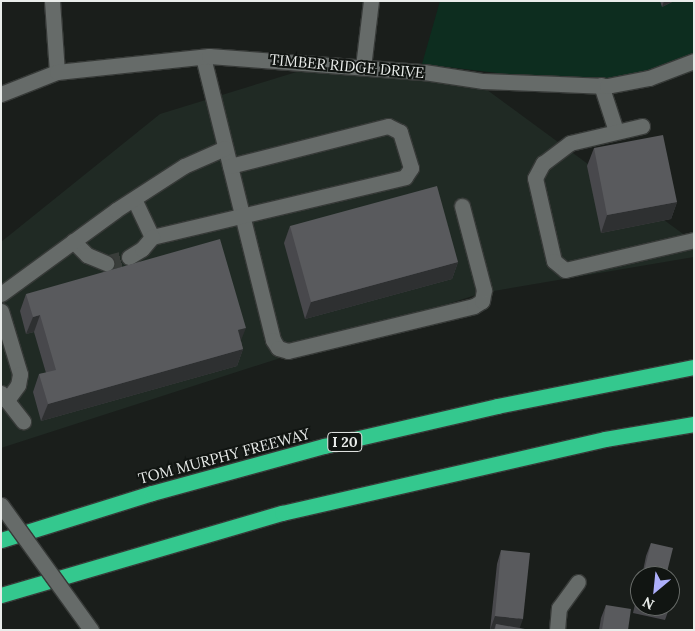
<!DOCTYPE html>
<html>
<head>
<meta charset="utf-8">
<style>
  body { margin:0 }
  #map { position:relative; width:695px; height:631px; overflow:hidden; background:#1a1e1b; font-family:Lora,serif }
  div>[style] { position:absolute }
  .built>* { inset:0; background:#202a24 }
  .green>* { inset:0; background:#0d2d1f }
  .minor-tunnel>* { height:15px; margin-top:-7.5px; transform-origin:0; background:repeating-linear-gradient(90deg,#393d3a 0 15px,transparent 0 23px) }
  .roads { filter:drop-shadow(1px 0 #373a38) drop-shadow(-1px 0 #373a38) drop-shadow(0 1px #373a38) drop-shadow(0 -1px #373a38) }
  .minor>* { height:15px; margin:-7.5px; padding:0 7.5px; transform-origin:7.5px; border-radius:7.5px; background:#666b69 }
  .highway>* { height:15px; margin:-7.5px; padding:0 7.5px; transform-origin:7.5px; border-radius:7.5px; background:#34c88e }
  .bridges { filter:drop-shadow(1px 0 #373a38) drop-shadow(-1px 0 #373a38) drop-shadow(0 1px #373a38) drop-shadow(0 -1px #373a38) }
  .minor-bridge>* { height:15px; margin:-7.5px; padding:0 7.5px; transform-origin:7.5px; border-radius:7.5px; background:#666b69 }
  .wall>* { inset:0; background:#48484c }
  .shaded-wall>* { inset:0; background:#2e3031 }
  .building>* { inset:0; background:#595a5d }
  span { translate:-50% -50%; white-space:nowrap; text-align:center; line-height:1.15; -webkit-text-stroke:4px #111512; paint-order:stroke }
  .shield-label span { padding:1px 4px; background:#111512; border:1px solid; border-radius:4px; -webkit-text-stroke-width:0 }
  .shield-label { font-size:14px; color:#e9ecea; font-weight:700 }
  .street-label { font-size:15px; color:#e9ecea }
  .frame { position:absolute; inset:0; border:2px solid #e9ecea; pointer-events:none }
  .north { position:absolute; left:630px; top:566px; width:50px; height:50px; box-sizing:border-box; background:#111512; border:1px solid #676b68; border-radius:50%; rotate:208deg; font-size:14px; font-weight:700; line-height:20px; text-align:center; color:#e9ecea }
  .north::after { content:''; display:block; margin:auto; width:18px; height:22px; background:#adaffb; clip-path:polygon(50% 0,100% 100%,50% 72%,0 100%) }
</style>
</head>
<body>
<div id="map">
  <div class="built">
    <i style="clip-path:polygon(422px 64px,464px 73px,694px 242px,694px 257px,482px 293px,1px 448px,1px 242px,160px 114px,303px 70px)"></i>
  </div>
  <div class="green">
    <i style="clip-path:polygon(440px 1px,694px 1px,694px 61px,607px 86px,422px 64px)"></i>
  </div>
  <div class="minor-tunnel">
    <i style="left:106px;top:263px;width:24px;rotate:-15deg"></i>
  </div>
  <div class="roads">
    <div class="minor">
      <i style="left:52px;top:1px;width:71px;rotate:86deg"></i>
      <i style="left:203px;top:57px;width:292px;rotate:76.1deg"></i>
      <i style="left:273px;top:340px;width:9px;rotate:58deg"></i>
      <i style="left:278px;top:348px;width:10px;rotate:17deg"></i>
      <i style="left:288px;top:351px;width:191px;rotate:-13.6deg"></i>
      <i style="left:474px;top:306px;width:9px;rotate:-32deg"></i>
      <i style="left:482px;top:301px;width:11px;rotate:-80deg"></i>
      <i style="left:484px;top:290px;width:87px;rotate:-104.7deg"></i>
      <i style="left:363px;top:67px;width:66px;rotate:-83.1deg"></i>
      <i style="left:601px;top:85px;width:48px;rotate:71.9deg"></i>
      <i style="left:1px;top:94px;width:60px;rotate:-21.4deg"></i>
      <i style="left:57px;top:72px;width:153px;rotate:-6deg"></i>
      <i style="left:209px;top:56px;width:216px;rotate:4.3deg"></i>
      <i style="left:424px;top:72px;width:60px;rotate:8.7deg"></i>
      <i style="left:483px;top:81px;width:124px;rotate:2.3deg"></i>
      <i style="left:607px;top:86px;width:43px;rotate:-10.8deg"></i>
      <i style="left:649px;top:78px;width:48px;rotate:-20.7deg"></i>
      <i style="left:642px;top:126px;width:74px;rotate:166.7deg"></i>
      <i style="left:570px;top:143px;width:34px;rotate:143deg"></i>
      <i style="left:543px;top:163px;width:17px;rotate:118deg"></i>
      <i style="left:535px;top:178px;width:85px;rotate:77.1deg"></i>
      <i style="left:554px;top:261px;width:14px;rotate:39deg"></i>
      <i style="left:565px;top:270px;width:132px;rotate:-13.1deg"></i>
      <i style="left:134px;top:199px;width:42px;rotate:64.7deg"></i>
      <i style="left:152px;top:237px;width:260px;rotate:-13.3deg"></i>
      <i style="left:405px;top:177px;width:11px;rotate:-56deg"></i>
      <i style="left:411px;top:168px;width:38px;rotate:-107deg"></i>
      <i style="left:400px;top:132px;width:13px;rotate:-153deg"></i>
      <i style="left:388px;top:126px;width:163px;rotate:165.8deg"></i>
      <i style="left:73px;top:241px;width:20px;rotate:45deg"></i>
      <i style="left:87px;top:255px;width:21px;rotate:23deg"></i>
      <i style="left:129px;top:257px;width:15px;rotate:-32deg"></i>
      <i style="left:142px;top:249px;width:16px;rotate:-50deg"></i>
      <i style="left:1px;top:294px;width:142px;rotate:-36.1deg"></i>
      <i style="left:116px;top:210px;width:81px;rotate:-32.9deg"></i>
      <i style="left:184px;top:166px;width:45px;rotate:-23.7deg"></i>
      <i style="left:1px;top:311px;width:66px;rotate:73.2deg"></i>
      <i style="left:20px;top:374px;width:11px;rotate:100deg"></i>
      <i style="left:18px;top:385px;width:19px;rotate:126deg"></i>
      <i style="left:1px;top:393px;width:36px;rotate:52deg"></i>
      <i style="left:557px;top:630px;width:22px;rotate:-85deg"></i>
      <i style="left:559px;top:608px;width:32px;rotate:-54deg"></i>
    </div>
    <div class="highway">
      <i style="left:1px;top:540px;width:158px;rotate:-17.3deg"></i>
      <i style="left:152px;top:493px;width:178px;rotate:-15.3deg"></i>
      <i style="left:324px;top:446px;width:178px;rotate:-13deg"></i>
      <i style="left:497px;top:406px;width:201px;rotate:-11.2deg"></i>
      <i style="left:1px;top:595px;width:293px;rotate:-16.3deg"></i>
      <i style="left:282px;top:513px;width:331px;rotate:-12.9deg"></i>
      <i style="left:605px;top:439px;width:90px;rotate:-9.6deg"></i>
    </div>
  </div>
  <div class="bridges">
    <div class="minor-bridge">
      <i style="left:1px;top:505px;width:154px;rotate:54.2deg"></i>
    </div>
  </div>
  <div class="wall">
    <i style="clip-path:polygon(660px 1px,674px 1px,662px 7px)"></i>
    <i style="clip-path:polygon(594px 148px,677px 202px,671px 219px,601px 233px,587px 166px)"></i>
    <i style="clip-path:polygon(290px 226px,458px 262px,452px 279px,305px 319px,284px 243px)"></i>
    <i style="clip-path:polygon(26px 294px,241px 341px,243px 349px,237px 366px,41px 421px,33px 392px,39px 374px,46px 373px,34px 332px,26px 334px,20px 311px)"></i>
    <i style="clip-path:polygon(651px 543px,666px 576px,642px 576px,646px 556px)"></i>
    <i style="clip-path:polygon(501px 550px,520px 628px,524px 630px,490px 630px,497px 564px)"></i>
    <i style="clip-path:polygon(640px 582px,640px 606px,670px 606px,665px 620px,633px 613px)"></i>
    <i style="clip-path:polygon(606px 605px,628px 630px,599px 630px,601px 618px)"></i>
  </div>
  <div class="shaded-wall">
    <i style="clip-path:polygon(664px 1px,674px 1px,662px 7px)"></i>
    <i style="clip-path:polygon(677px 202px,671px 219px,601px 233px,607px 215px)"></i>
    <i style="clip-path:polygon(458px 262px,452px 279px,305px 319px,311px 302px)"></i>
    <i style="clip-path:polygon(40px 315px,34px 332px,26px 334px,33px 317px)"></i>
    <i style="clip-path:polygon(246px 328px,239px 345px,238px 330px)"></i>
    <i style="clip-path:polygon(243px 349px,237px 366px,41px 421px,48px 404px)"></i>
    <i style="clip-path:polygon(495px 616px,523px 619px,519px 630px,496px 624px,494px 630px,490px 630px)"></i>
  </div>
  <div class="building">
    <i style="clip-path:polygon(663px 135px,677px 202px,607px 215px,594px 148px)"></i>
    <i style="clip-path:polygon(437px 186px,458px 262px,311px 302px,290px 226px)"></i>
    <i style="clip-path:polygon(220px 239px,246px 328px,238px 330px,243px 349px,48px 404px,39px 374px,56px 370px,40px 315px,33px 317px,26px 294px)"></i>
    <i style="clip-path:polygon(651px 543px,673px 548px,666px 576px,643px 576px)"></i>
    <i style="clip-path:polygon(501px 550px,530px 553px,523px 619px,495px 616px)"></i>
    <i style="clip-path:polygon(670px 585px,675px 586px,670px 606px)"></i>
    <i style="clip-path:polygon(640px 589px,640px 600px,638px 599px)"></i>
    <i style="clip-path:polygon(606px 605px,631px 609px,628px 630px,602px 630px)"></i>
    <i style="clip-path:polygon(496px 624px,525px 629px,524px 630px,495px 630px)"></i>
  </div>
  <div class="shield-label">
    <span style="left:345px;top:442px">I 20</span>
  </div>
  <div class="street-label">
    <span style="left:347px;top:66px;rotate:5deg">TIMBER RIDGE DRIVE</span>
    <span style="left:224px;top:456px;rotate:-15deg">TOM MURPHY FREEWAY</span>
  </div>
  <div class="frame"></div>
  <div class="north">N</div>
</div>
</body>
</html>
